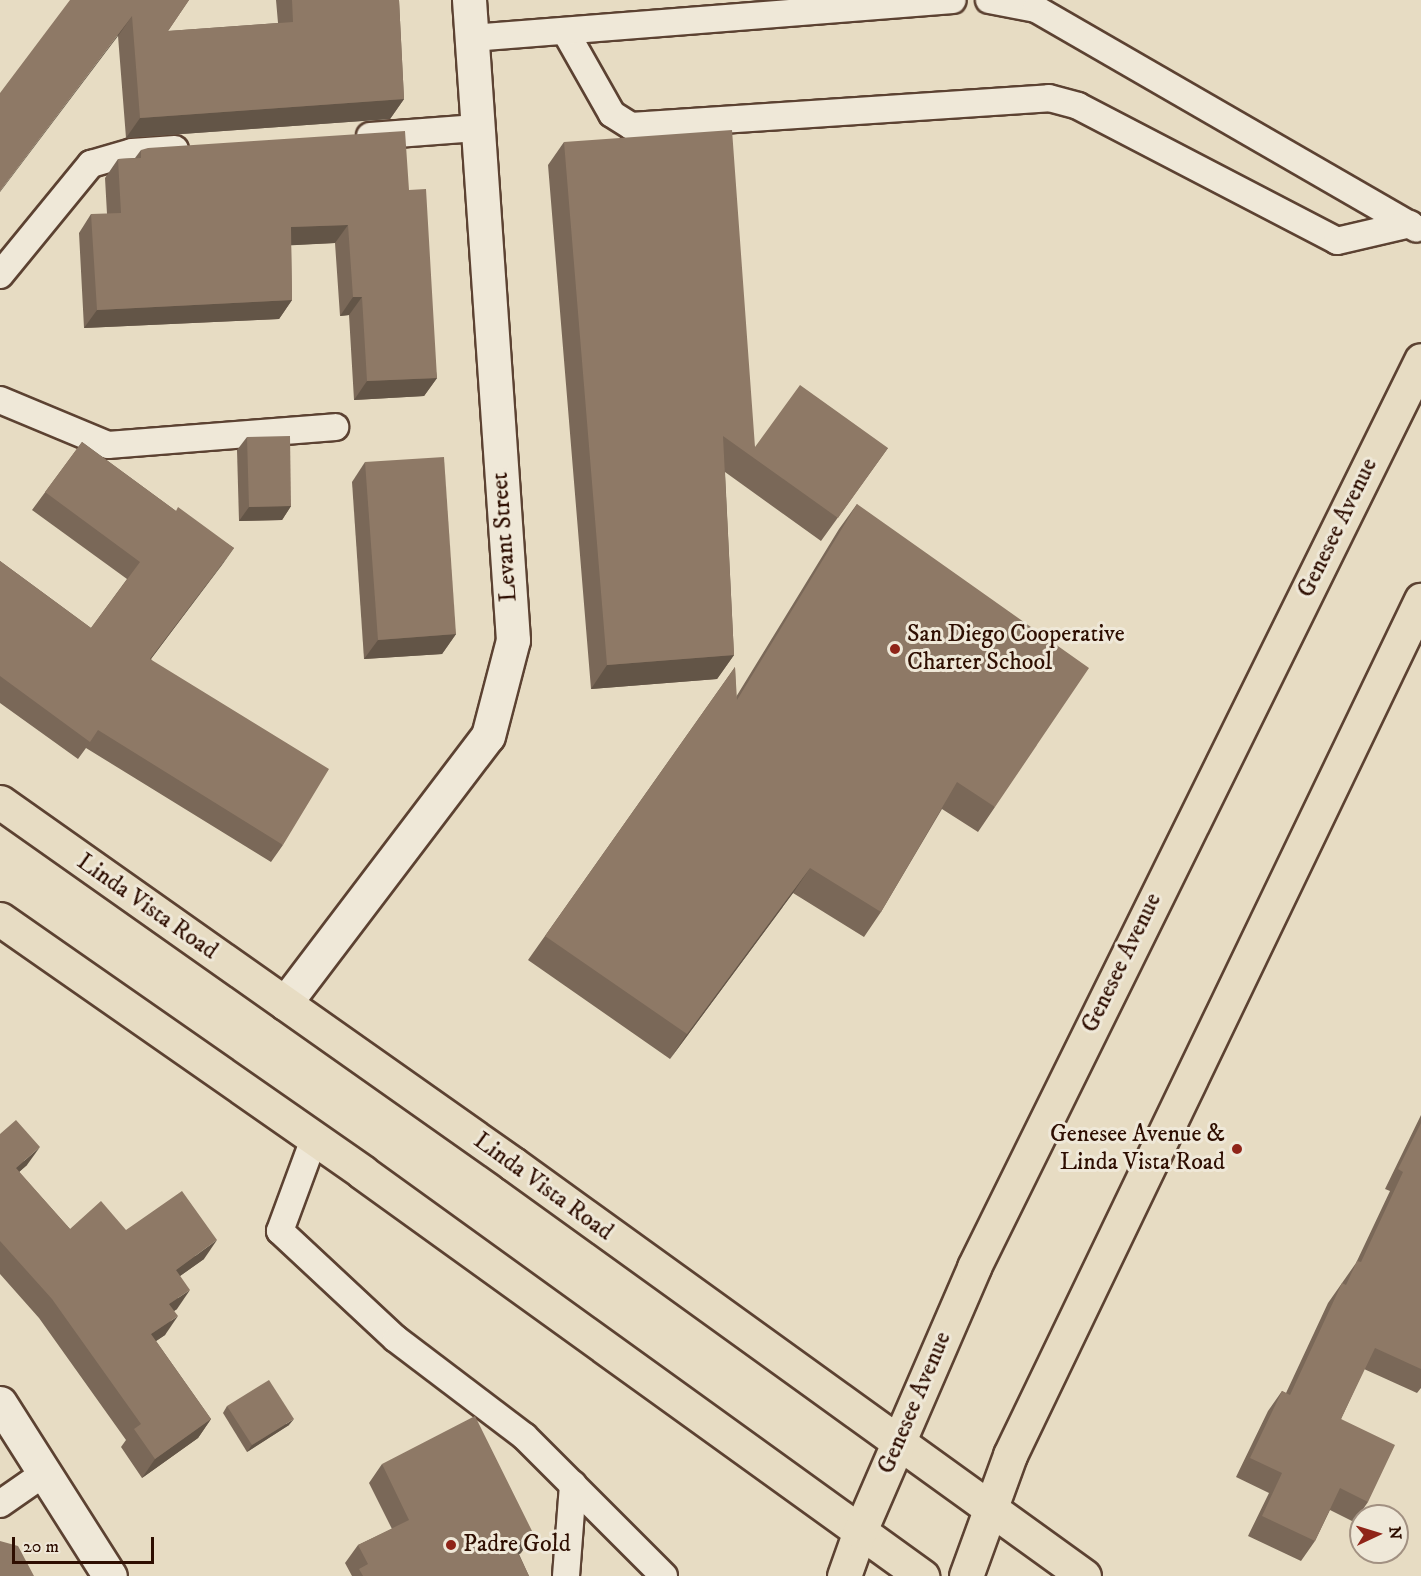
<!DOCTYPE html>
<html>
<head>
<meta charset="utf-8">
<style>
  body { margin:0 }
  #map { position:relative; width:1421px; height:1576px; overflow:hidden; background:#e7dcc3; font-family:"IM FELL DW Pica",serif }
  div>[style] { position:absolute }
  .roads { filter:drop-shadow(2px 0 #5c4232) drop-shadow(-2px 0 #5c4232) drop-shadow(0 2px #5c4232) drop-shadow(0 -2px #5c4232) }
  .lane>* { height:26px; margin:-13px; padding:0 13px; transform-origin:13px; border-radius:13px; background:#efe8d8 }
  .street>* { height:33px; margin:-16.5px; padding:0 16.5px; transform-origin:16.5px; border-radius:16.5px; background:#efe8d8 }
  .primary>* { height:33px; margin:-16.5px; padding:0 16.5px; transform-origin:16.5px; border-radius:16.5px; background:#e7dcc3 }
  .wall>* { inset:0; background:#7a6858 }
  .shaded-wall>* { inset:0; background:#635547 }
  .building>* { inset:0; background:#8e7966 }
  .dots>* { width:16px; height:16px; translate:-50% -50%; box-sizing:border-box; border:3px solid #efe8d8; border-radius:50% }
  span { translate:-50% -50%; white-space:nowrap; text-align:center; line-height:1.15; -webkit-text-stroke:6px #efe8d8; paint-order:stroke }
  .street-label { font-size:24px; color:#2e0e01 }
  .poi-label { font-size:24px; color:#2e0e01 }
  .left { translate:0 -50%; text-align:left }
  .right { translate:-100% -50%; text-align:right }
  .north { position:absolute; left:1349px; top:1504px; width:60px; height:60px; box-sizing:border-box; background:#efe8d8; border:2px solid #a29182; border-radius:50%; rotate:86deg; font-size:16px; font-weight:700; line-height:24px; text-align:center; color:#2e0e01 }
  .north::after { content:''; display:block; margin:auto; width:21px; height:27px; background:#8f2418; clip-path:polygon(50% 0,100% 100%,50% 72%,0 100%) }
  .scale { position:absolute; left:12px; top:1537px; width:142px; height:27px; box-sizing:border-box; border:3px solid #2e0e01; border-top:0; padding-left:8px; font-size:18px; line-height:21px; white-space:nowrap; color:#2e0e01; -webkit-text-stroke:4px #efe8d8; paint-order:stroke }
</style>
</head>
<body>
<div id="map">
  <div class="roads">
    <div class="lane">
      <i style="left:989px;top:0;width:48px;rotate:10.8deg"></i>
      <i style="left:1036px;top:9px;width:439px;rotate:30deg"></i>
      <i style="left:565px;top:31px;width:95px;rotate:60.5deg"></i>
      <i style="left:612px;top:114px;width:22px;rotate:32deg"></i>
      <i style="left:631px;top:126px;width:419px;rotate:-3.8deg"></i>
      <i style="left:1049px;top:98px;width:30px;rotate:15deg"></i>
      <i style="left:1078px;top:106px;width:292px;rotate:27.5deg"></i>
      <i style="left:1337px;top:241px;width:75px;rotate:-13.1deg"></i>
      <i style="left:472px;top:38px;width:482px;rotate:-4.5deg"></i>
      <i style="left:370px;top:136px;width:107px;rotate:-4.3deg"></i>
      <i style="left:0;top:275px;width:144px;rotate:-50.7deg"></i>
      <i style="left:91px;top:164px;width:43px;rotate:-16.3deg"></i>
      <i style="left:132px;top:152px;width:43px;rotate:-4deg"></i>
      <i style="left:0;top:400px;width:117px;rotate:22.6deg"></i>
      <i style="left:108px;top:445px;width:228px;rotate:-4.5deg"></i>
      <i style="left:314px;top:1139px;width:98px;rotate:110.3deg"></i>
      <i style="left:280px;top:1231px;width:158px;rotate:43deg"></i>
      <i style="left:396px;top:1339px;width:161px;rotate:37.2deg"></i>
      <i style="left:524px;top:1436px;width:198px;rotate:45deg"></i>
      <i style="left:0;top:1504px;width:56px;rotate:-34.8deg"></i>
      <i style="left:566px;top:1576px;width:92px;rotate:-85.6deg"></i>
    </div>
    <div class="street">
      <i style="left:285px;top:1003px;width:335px;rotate:-52.8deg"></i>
      <i style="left:488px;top:736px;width:99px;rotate:-75.4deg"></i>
      <i style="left:513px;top:640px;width:642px;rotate:-93.93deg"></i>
      <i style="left:0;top:1403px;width:205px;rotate:57.6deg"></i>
    </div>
    <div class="primary">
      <i style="left:0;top:802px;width:628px;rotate:35.21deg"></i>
      <i style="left:513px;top:1164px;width:704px;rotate:35.81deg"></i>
      <i style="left:0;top:919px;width:442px;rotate:34.9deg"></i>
      <i style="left:362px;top:1172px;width:691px;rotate:35.81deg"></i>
      <i style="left:844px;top:1576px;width:48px;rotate:-70.4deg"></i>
      <i style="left:860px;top:1531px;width:288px;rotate:-66.6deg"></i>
      <i style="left:974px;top:1267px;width:1011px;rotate:-63.76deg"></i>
      <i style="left:966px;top:1576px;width:129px;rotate:-70deg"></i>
      <i style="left:1010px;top:1455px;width:949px;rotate:-64.33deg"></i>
    </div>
  </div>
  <div class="wall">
    <i style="clip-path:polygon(70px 0,189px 0,168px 31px,278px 23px,276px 0,399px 0,404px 99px,390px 119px,126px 138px,118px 36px)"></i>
    <i style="clip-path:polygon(564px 142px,755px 447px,888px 448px,821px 541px,725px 472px,734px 655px,717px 679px,591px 689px,548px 165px)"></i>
    <i style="clip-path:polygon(141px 150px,409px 190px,437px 378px,424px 396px,354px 400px,349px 315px,340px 316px,335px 243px,291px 245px,292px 300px,279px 319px,84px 328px,79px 233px,91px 214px,107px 214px,105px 178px,118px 159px,135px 158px)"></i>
    <i style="clip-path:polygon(247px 437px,291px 506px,282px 520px,239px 521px,237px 450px)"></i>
    <i style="clip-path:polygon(82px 442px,176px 511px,234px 548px,151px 659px,283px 845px,271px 862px,86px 748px,78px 759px,0 703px,0 561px,91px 628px,127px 579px,32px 510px)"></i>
    <i style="clip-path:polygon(365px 462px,456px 634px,442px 654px,364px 659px,352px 482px)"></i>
    <i style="clip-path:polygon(857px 504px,995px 807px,978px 832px,942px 809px,881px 912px,864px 937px,793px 893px,670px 1059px,528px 960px,735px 667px,736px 697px,839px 529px)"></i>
    <i style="clip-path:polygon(1421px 1115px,1421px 1388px,1417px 1393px,1364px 1369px,1341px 1419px,1368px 1502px,1354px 1522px,1330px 1510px,1315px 1541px,1301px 1561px,1248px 1536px,1269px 1493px,1236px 1477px,1268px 1411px,1282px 1391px,1286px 1393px,1328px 1303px,1356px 1263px,1390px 1191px,1385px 1189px)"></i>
    <i style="clip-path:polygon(0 1134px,27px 1165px,19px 1172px,70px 1229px,126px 1230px,204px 1259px,180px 1276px,177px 1309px,174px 1311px,165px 1335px,156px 1341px,211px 1419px,198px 1438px,142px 1478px,121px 1447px,126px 1440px,39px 1318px,0 1274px)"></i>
    <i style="clip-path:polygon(227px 1406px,289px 1425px,247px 1452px,223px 1413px)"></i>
    <i style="clip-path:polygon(382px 1464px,521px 1553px,519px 1554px,529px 1576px,352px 1576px,345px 1563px,358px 1545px,392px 1529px,369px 1483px)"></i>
  </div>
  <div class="shaded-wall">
    <i style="clip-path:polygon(132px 16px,118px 36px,0 192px,0 191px)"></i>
    <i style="clip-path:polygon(404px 99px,390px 119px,126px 138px,140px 118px)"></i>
    <i style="clip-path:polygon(348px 225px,335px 243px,278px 246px,291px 227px)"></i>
    <i style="clip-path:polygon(353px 297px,362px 297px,349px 315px,340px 316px)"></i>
    <i style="clip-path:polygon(292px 300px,279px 319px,84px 328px,97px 310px)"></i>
    <i style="clip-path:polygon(437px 378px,424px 396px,354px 400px,367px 381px)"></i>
    <i style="clip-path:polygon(291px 506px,282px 520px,239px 521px,249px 507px)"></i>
    <i style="clip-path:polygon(234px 548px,222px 565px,138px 676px,150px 659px)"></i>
    <i style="clip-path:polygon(456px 634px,442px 654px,364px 659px,378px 640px)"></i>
    <i style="clip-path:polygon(734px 655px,717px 679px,591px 689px,607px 665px)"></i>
    <i style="clip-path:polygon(810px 868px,793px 893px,670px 1059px,687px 1034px)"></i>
    <i style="clip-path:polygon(40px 1147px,27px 1165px,2px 1187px,16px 1168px)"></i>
    <i style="clip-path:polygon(217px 1240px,204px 1259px,163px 1288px,176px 1270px)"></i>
    <i style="clip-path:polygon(190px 1290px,177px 1309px,156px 1323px,169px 1304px)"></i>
    <i style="clip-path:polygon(178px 1316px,165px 1335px,138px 1353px,151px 1334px)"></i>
    <i style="clip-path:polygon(211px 1419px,198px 1438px,142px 1478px,155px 1459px)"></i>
    <i style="clip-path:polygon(294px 1419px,289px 1425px,247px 1452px,252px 1445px)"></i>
    <i style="clip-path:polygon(534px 1535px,521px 1553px,501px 1564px,514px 1545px)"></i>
  </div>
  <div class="building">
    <i style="clip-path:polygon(70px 0,189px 0,168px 31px,293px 22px,292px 0,399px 0,404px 99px,140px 118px,132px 16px,0 191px,0 93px)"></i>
    <i style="clip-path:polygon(732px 130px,755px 447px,800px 385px,888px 448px,838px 518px,723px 436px,734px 655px,607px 665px,564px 142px)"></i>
    <i style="clip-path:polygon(405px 131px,409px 190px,426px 189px,437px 378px,367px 381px,362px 297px,353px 297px,348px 225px,291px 227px,292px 300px,97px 310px,91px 214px,121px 213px,118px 159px,141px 158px,141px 150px,148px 148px)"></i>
    <i style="clip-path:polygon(290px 436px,291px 506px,249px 507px,247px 437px)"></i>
    <i style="clip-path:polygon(82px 442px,176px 511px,178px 507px,234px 548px,150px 659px,329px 769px,283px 845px,98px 730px,90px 742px,0 676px,0 561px,91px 628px,140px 562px,45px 492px)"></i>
    <i style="clip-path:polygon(444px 457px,456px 634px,378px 640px,365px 462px)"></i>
    <i style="clip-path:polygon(857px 504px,1089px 668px,995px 807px,957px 782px,881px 912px,810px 868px,687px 1034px,545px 936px,735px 667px,737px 700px)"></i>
    <i style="clip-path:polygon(16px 1120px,40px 1147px,16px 1168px,70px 1229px,101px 1201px,126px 1230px,182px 1191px,217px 1240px,176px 1270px,190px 1290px,169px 1304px,178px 1316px,151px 1334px,211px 1419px,155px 1459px,134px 1429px,141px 1424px,52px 1299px,0 1241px,0 1134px)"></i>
    <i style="clip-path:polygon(1421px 1123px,1421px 1369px,1375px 1348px,1341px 1419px,1395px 1445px,1368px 1502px,1340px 1488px,1315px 1541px,1262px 1516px,1282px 1473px,1250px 1458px,1282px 1391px,1290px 1395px,1342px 1283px,1346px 1285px,1357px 1261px,1361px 1262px,1403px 1172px,1398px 1169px)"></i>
    <i style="clip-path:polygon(269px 1380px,294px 1419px,252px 1445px,227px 1406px)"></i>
    <i style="clip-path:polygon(475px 1416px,534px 1535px,514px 1545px,529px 1576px,363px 1576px,359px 1569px,368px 1564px,358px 1545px,409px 1520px,382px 1464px)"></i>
    <i style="clip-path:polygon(0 1541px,18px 1546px,34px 1576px,0 1576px)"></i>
  </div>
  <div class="dots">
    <i style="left:895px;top:649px;background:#8f2418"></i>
    <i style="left:1237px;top:1149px;background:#8f2418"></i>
    <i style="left:451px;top:1545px;background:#8f2418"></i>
  </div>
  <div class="street-label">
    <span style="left:1338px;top:528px;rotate:-64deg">Genesee Avenue</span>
    <span style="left:505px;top:537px;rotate:-94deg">Levant Street</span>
    <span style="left:147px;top:907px;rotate:35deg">Linda Vista Road</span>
    <span style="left:1122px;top:963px;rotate:-64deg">Genesee Avenue</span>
    <span style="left:543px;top:1187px;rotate:36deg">Linda Vista Road</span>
    <span style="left:915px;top:1403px;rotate:-67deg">Genesee Avenue</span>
  </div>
  <div class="poi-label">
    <span class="left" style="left:907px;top:649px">San Diego Cooperative<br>Charter School</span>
    <span class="right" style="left:1225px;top:1149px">Genesee Avenue &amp;<br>Linda Vista Road</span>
    <span class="left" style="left:463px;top:1545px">Padre Gold</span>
  </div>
  <div class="north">N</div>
  <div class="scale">20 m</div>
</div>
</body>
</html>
